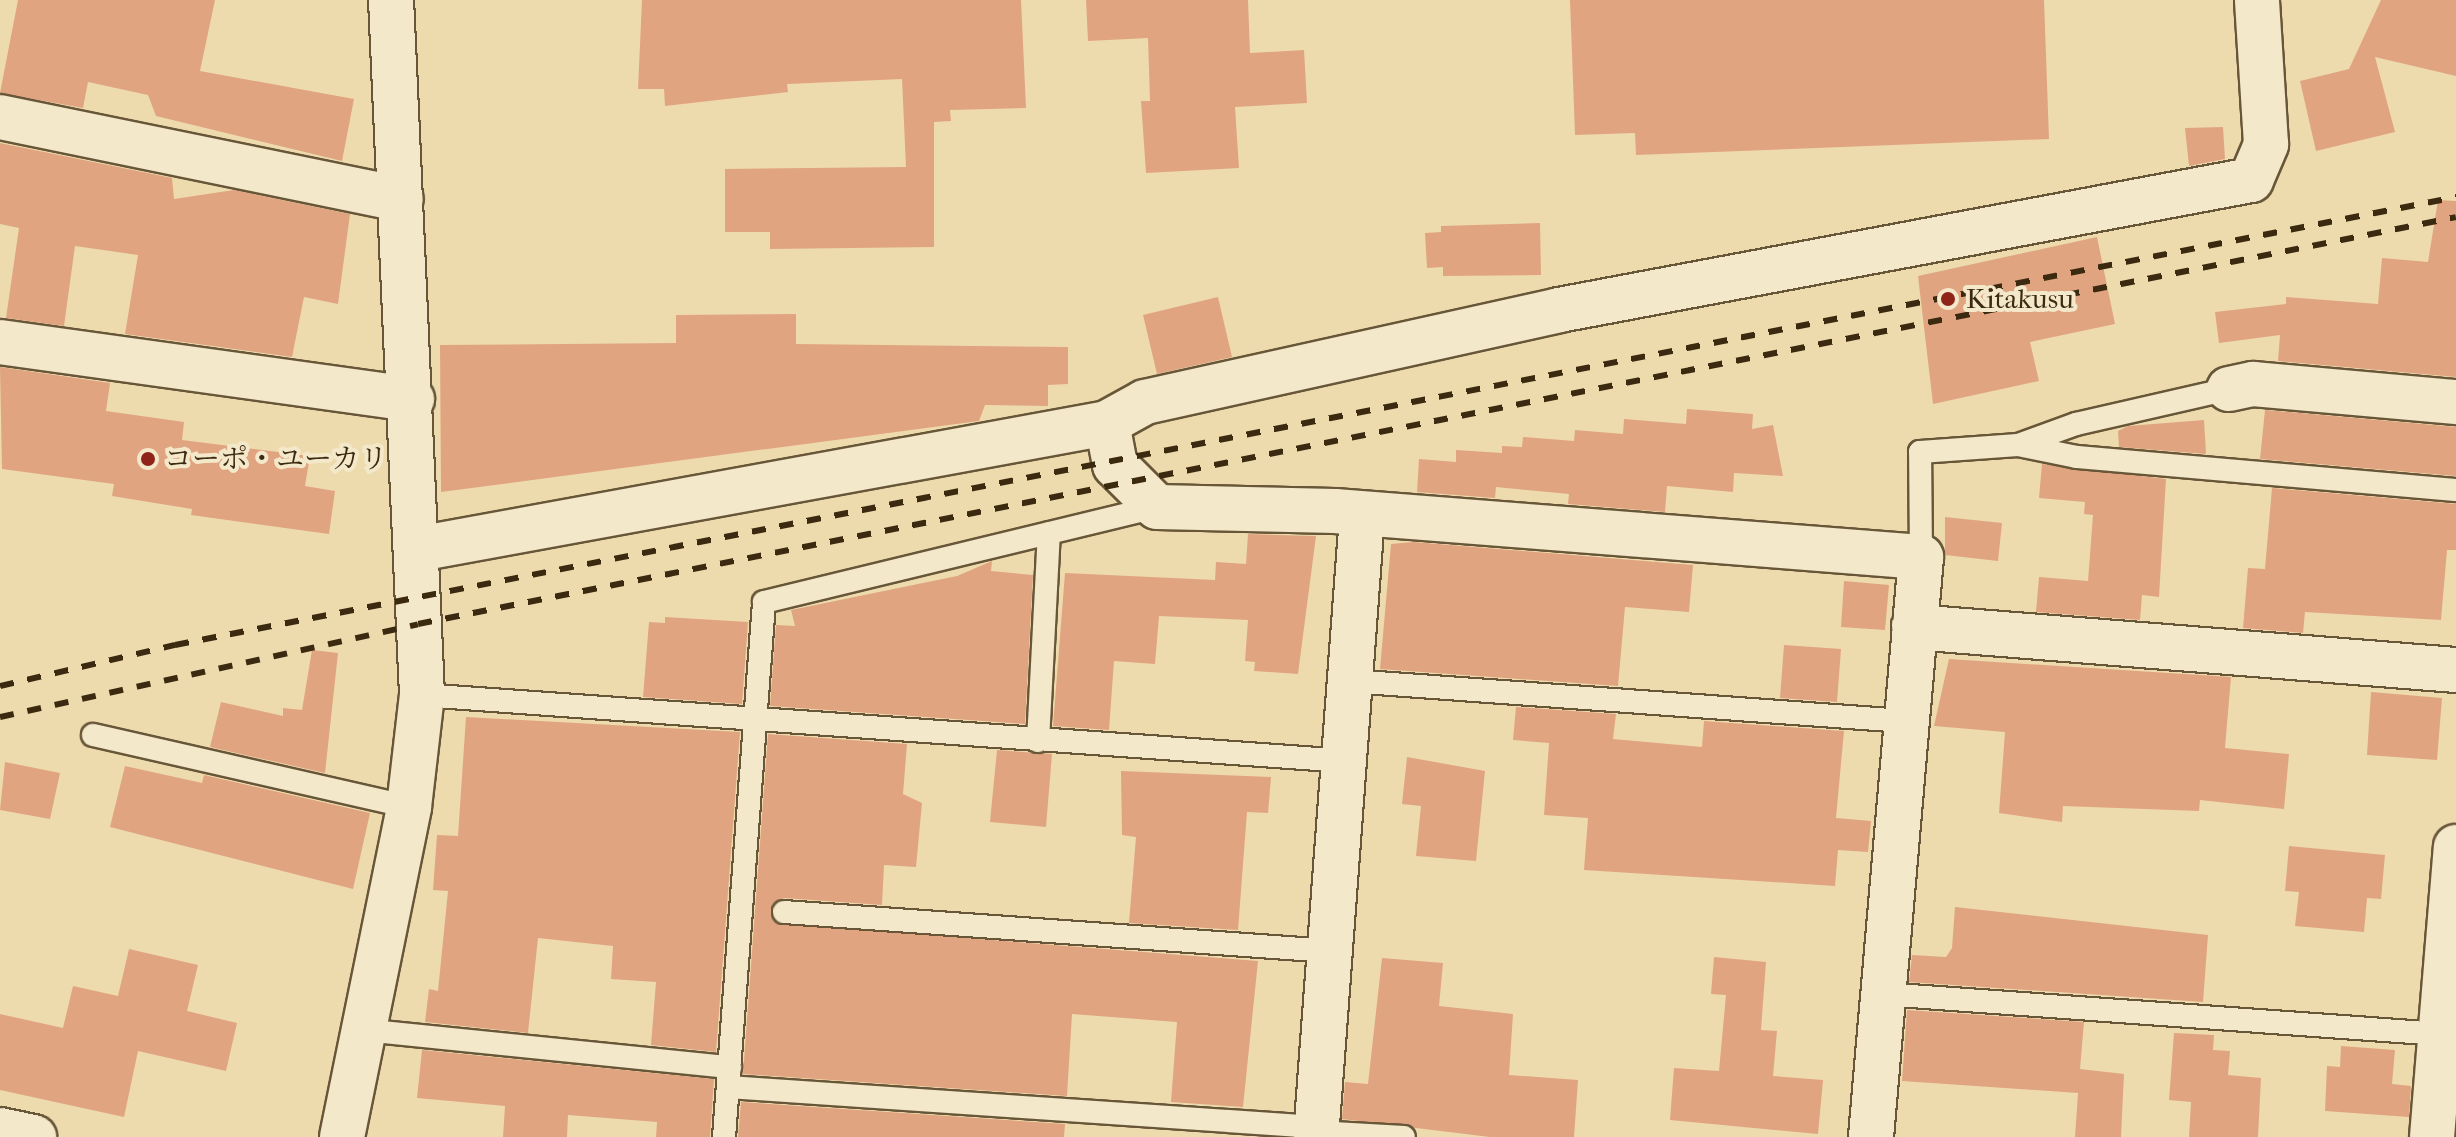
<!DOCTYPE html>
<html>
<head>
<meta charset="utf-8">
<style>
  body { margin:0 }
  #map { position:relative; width:2456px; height:1137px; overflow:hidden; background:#eddbae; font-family:"IM FELL French Canon","Noto Serif JP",serif }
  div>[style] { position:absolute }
  .building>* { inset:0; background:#e1a481 }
  .roads { filter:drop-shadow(2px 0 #685638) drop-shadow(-2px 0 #685638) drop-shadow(0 2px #685638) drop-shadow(0 -2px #685638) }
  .service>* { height:22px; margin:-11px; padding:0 11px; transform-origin:11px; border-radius:11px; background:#f3e8ca }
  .minor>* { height:44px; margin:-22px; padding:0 22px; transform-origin:22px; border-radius:22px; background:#f3e8ca }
  .rail>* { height:6px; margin-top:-3px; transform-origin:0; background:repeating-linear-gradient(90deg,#3b2910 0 14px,transparent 0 28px) }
  .dots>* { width:22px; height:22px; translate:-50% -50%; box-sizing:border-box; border:4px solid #f3e8ca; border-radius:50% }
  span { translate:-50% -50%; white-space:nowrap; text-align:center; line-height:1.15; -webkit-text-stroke:8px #f3e8ca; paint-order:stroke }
  .poi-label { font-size:28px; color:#3b2910 }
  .left { translate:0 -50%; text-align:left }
</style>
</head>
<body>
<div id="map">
  <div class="building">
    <i style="clip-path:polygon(18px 0,215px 0,200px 71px,354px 99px,342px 161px,156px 116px,148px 95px,88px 82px,83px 108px,0 93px)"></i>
    <i style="clip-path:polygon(642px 0,1021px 0,1026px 108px,950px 110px,951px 121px,934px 122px,934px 247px,770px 249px,770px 232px,725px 232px,725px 169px,906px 167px,902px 79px,787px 84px,788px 92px,665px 106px,664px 89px,638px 89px)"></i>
    <i style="clip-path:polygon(1086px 0,1248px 0,1250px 53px,1304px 50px,1307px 103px,1235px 107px,1239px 168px,1146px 173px,1141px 101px,1150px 101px,1148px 38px,1088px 41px)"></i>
    <i style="clip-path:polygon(1570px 0,2044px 0,2049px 139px,1636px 155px,1635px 133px,1575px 135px)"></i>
    <i style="clip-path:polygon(2381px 0,2456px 0,2456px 76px,2375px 57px,2395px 132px,2316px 151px,2300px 81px,2349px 69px)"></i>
    <i style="clip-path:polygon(2223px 127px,2225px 159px,2189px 166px,2185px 128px)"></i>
    <i style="clip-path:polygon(0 143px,172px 178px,174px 199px,234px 190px,350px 214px,338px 304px,304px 297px,292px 357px,125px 334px,138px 255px,75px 246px,64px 326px,6px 318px,19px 228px,0 224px)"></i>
    <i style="clip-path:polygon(2438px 200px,2456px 201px,2456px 377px,2278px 361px,2280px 335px,2219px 343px,2215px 312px,2286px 304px,2286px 297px,2378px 304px,2382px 258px,2428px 262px)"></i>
    <i style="clip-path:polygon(1540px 223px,1541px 275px,1443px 276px,1443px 267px,1427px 268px,1425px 233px,1441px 232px,1441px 226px)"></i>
    <i style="clip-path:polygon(2097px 237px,2115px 324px,2030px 342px,2039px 381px,1933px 404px,1918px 276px)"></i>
    <i style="clip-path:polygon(1218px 297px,1232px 357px,1157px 374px,1143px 315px)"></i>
    <i style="clip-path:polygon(796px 314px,796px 344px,1068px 347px,1068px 384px,1048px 385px,1048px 406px,985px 405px,979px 421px,441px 492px,440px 345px,676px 343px,676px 315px)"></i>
    <i style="clip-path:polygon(0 367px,110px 383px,106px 411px,184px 422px,182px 440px,310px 456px,305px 486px,335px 491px,329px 534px,191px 515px,192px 509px,112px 496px,114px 484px,2px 469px)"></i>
    <i style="clip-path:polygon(1687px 409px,1753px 414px,1752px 429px,1773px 425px,1783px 476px,1734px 473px,1733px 492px,1667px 486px,1665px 512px,1568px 504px,1569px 494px,1496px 487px,1495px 498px,1417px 492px,1419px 459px,1456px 462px,1456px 450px,1502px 453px,1502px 446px,1522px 447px,1523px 437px,1574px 441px,1575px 430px,1623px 434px,1624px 419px,1686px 424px)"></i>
    <i style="clip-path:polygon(2265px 410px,2456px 427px,2456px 476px,2260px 459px)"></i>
    <i style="clip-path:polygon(2204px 420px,2206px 454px,2119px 447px,2118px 431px,2128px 426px)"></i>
    <i style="clip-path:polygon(2042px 464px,2166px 479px,2159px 597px,2142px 595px,2140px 620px,2036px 612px,2039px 577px,2088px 581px,2093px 515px,2084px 514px,2085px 502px,2039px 498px)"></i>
    <i style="clip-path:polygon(2272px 488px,2456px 504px,2456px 550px,2447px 550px,2441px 620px,2305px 612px,2303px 633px,2243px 628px,2248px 568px,2265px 569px)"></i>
    <i style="clip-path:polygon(1945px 517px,2002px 523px,1998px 561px,1945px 555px)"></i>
    <i style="clip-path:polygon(1248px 534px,1316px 536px,1298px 674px,1254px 671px,1255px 662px,1245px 661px,1248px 620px,1159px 616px,1155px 664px,1114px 661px,1109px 730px,1053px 726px,1065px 573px,1215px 580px,1216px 562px,1246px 564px)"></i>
    <i style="clip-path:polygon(1413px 542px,1693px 565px,1689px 612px,1625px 607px,1618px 686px,1380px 669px,1391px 544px)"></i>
    <i style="clip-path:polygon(992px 561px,991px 571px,1033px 575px,1025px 724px,770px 706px,776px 625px,795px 626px,791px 610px,957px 576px)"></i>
    <i style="clip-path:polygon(1844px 581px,1889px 585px,1885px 630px,1841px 627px)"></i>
    <i style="clip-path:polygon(665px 617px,748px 622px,742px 704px,643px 697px,649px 622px,665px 623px)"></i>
    <i style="clip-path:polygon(1784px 645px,1841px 649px,1837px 702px,1780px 698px)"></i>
    <i style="clip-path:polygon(312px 650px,338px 653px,325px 773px,210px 747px,221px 702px,283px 716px,283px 708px,302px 710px)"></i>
    <i style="clip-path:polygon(1949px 659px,2231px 677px,2225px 748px,2289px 754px,2284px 809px,2200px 800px,2199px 811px,2063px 806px,2062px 822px,1999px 813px,2005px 732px,1934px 726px)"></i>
    <i style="clip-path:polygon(2371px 692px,2442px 698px,2437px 760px,2367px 755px)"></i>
    <i style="clip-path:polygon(1516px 707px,1616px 714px,1613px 739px,1702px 747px,1704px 721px,1844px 731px,1836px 818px,1871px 821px,1868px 852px,1838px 850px,1835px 886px,1584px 870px,1588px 818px,1544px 815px,1549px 743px,1513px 740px)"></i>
    <i style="clip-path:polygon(466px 717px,740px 732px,716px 1052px,651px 1045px,656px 982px,611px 979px,613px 946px,538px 938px,528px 1033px,425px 1022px,429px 989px,438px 991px,448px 891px,433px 890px,437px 835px,458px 836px)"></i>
    <i style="clip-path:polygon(768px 734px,907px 744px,903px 794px,922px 803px,916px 867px,884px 865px,882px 905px,784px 898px,772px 905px,776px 923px,1258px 961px,1243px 1107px,1171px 1102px,1177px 1022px,1072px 1014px,1067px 1096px,743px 1074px)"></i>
    <i style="clip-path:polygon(997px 750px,1052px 754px,1046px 827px,990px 822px)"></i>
    <i style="clip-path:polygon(1407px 757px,1485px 771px,1476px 861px,1416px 856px,1421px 806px,1402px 804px)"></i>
    <i style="clip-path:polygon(5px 762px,60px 773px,50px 819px,0 810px)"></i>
    <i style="clip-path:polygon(125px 766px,202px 783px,204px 775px,370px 813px,353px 889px,110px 827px)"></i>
    <i style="clip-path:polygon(1121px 771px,1271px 777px,1268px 813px,1247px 812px,1238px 930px,1129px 923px,1136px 837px,1122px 835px)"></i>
    <i style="clip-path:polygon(2289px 846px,2385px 855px,2381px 899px,2367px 898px,2364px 932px,2295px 926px,2299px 892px,2285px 891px)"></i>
    <i style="clip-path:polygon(1955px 907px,2208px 935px,2203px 1002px,1909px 982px,1912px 955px,1946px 957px,1952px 948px)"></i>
    <i style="clip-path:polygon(129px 949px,198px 965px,187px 1011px,237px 1023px,226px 1071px,138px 1051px,124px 1117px,0 1090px,0 1014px,63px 1028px,73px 986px,118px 996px)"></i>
    <i style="clip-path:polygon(1714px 957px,1766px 962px,1761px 1030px,1777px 1031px,1773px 1076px,1823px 1080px,1818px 1134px,1670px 1120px,1674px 1068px,1719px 1071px,1726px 995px,1711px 994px)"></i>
    <i style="clip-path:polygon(1382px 958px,1443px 963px,1439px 1006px,1513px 1014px,1509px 1075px,1578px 1080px,1574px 1137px,1490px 1137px,1342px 1119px,1345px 1082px,1368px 1084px)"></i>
    <i style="clip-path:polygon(1907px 1010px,2084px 1022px,2080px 1069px,2124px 1074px,2121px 1137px,2075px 1137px,2078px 1093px,1902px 1081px)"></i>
    <i style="clip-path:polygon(2174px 1033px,2214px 1035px,2213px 1050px,2230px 1051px,2228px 1075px,2261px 1078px,2258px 1137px,2189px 1137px,2191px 1102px,2169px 1100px)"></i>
    <i style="clip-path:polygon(2341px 1046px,2395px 1050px,2392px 1084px,2411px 1086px,2409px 1117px,2325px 1111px,2327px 1066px,2340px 1067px)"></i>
    <i style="clip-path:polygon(422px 1050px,714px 1079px,710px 1137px,656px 1137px,657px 1122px,568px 1115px,567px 1137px,503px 1137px,505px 1106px,417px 1098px)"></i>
    <i style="clip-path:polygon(741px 1102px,1065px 1124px,1064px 1137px,738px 1137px)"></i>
  </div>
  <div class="roads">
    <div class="service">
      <i style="left:2018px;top:445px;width:62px;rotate:-19.9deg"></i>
      <i style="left:2076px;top:424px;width:157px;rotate:-12.9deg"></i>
      <i style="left:1921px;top:557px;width:105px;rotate:-90.5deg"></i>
      <i style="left:1920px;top:452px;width:98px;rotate:-4.1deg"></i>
      <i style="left:2018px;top:445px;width:60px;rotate:11.5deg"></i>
      <i style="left:2077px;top:457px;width:380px;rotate:5deg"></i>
      <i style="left:1350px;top:681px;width:555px;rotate:4.13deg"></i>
      <i style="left:422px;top:695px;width:924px;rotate:4.09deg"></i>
      <i style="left:93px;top:735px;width:324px;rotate:12.8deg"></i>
      <i style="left:1038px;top:741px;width:208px;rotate:-87deg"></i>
      <i style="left:784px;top:912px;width:547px;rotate:4.09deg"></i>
      <i style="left:1883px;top:994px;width:557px;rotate:4.11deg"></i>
      <i style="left:363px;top:1030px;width:369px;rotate:5.8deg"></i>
      <i style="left:728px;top:1087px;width:589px;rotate:3.89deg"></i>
      <i style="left:1316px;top:1132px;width:88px;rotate:3.3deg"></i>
      <i style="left:724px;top:1137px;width:536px;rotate:-85.72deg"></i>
      <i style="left:764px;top:602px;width:404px;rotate:-13.6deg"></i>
    </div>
    <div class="minor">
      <i style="left:0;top:117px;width:409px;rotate:11.6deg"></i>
      <i style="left:0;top:342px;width:416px;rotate:7.9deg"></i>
      <i style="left:2229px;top:389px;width:25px;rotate:-12deg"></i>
      <i style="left:2253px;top:384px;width:204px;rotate:5.1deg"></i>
      <i style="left:1107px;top:423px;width:43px;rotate:79.2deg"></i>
      <i style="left:1115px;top:465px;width:59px;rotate:45deg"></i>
      <i style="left:1157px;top:507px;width:178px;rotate:1.3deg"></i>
      <i style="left:1335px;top:511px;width:588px;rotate:4.49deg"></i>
      <i style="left:1921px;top:557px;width:582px;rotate:94.93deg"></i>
      <i style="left:418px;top:549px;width:700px;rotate:-10.36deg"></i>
      <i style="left:1107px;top:423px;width:43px;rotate:-28.9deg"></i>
      <i style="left:1145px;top:402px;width:424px;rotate:-12.5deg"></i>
      <i style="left:1559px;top:310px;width:704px;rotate:-10.64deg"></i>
      <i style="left:2251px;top:180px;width:39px;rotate:-67deg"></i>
      <i style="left:2266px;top:144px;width:144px;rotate:-93.6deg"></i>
      <i style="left:1914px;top:627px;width:544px;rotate:4.54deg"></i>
      <i style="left:0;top:1130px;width:35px;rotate:12deg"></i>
      <i style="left:342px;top:1137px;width:337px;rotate:-78.5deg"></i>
      <i style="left:409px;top:807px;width:113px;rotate:-83.4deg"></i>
      <i style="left:422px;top:695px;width:696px;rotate:-92.55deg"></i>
      <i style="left:1316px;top:1137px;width:622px;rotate:-85.76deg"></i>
      <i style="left:2432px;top:1137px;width:291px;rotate:-85.3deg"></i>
    </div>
  </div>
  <div class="rail">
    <i style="left:0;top:686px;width:180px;rotate:-13.2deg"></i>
    <i style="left:175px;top:645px;width:2325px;rotate:-11.11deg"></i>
    <i style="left:0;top:717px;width:428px;rotate:-12.5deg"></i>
    <i style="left:418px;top:624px;width:2078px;rotate:-11.29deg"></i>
  </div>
  <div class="dots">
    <i style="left:1948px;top:299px;background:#8f2418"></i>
    <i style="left:148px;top:459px;background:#8f2418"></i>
  </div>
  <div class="poi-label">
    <span class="left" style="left:1966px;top:299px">Kitakusu</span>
    <span class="left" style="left:164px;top:459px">コーポ・ユーカリ</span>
  </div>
</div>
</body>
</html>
